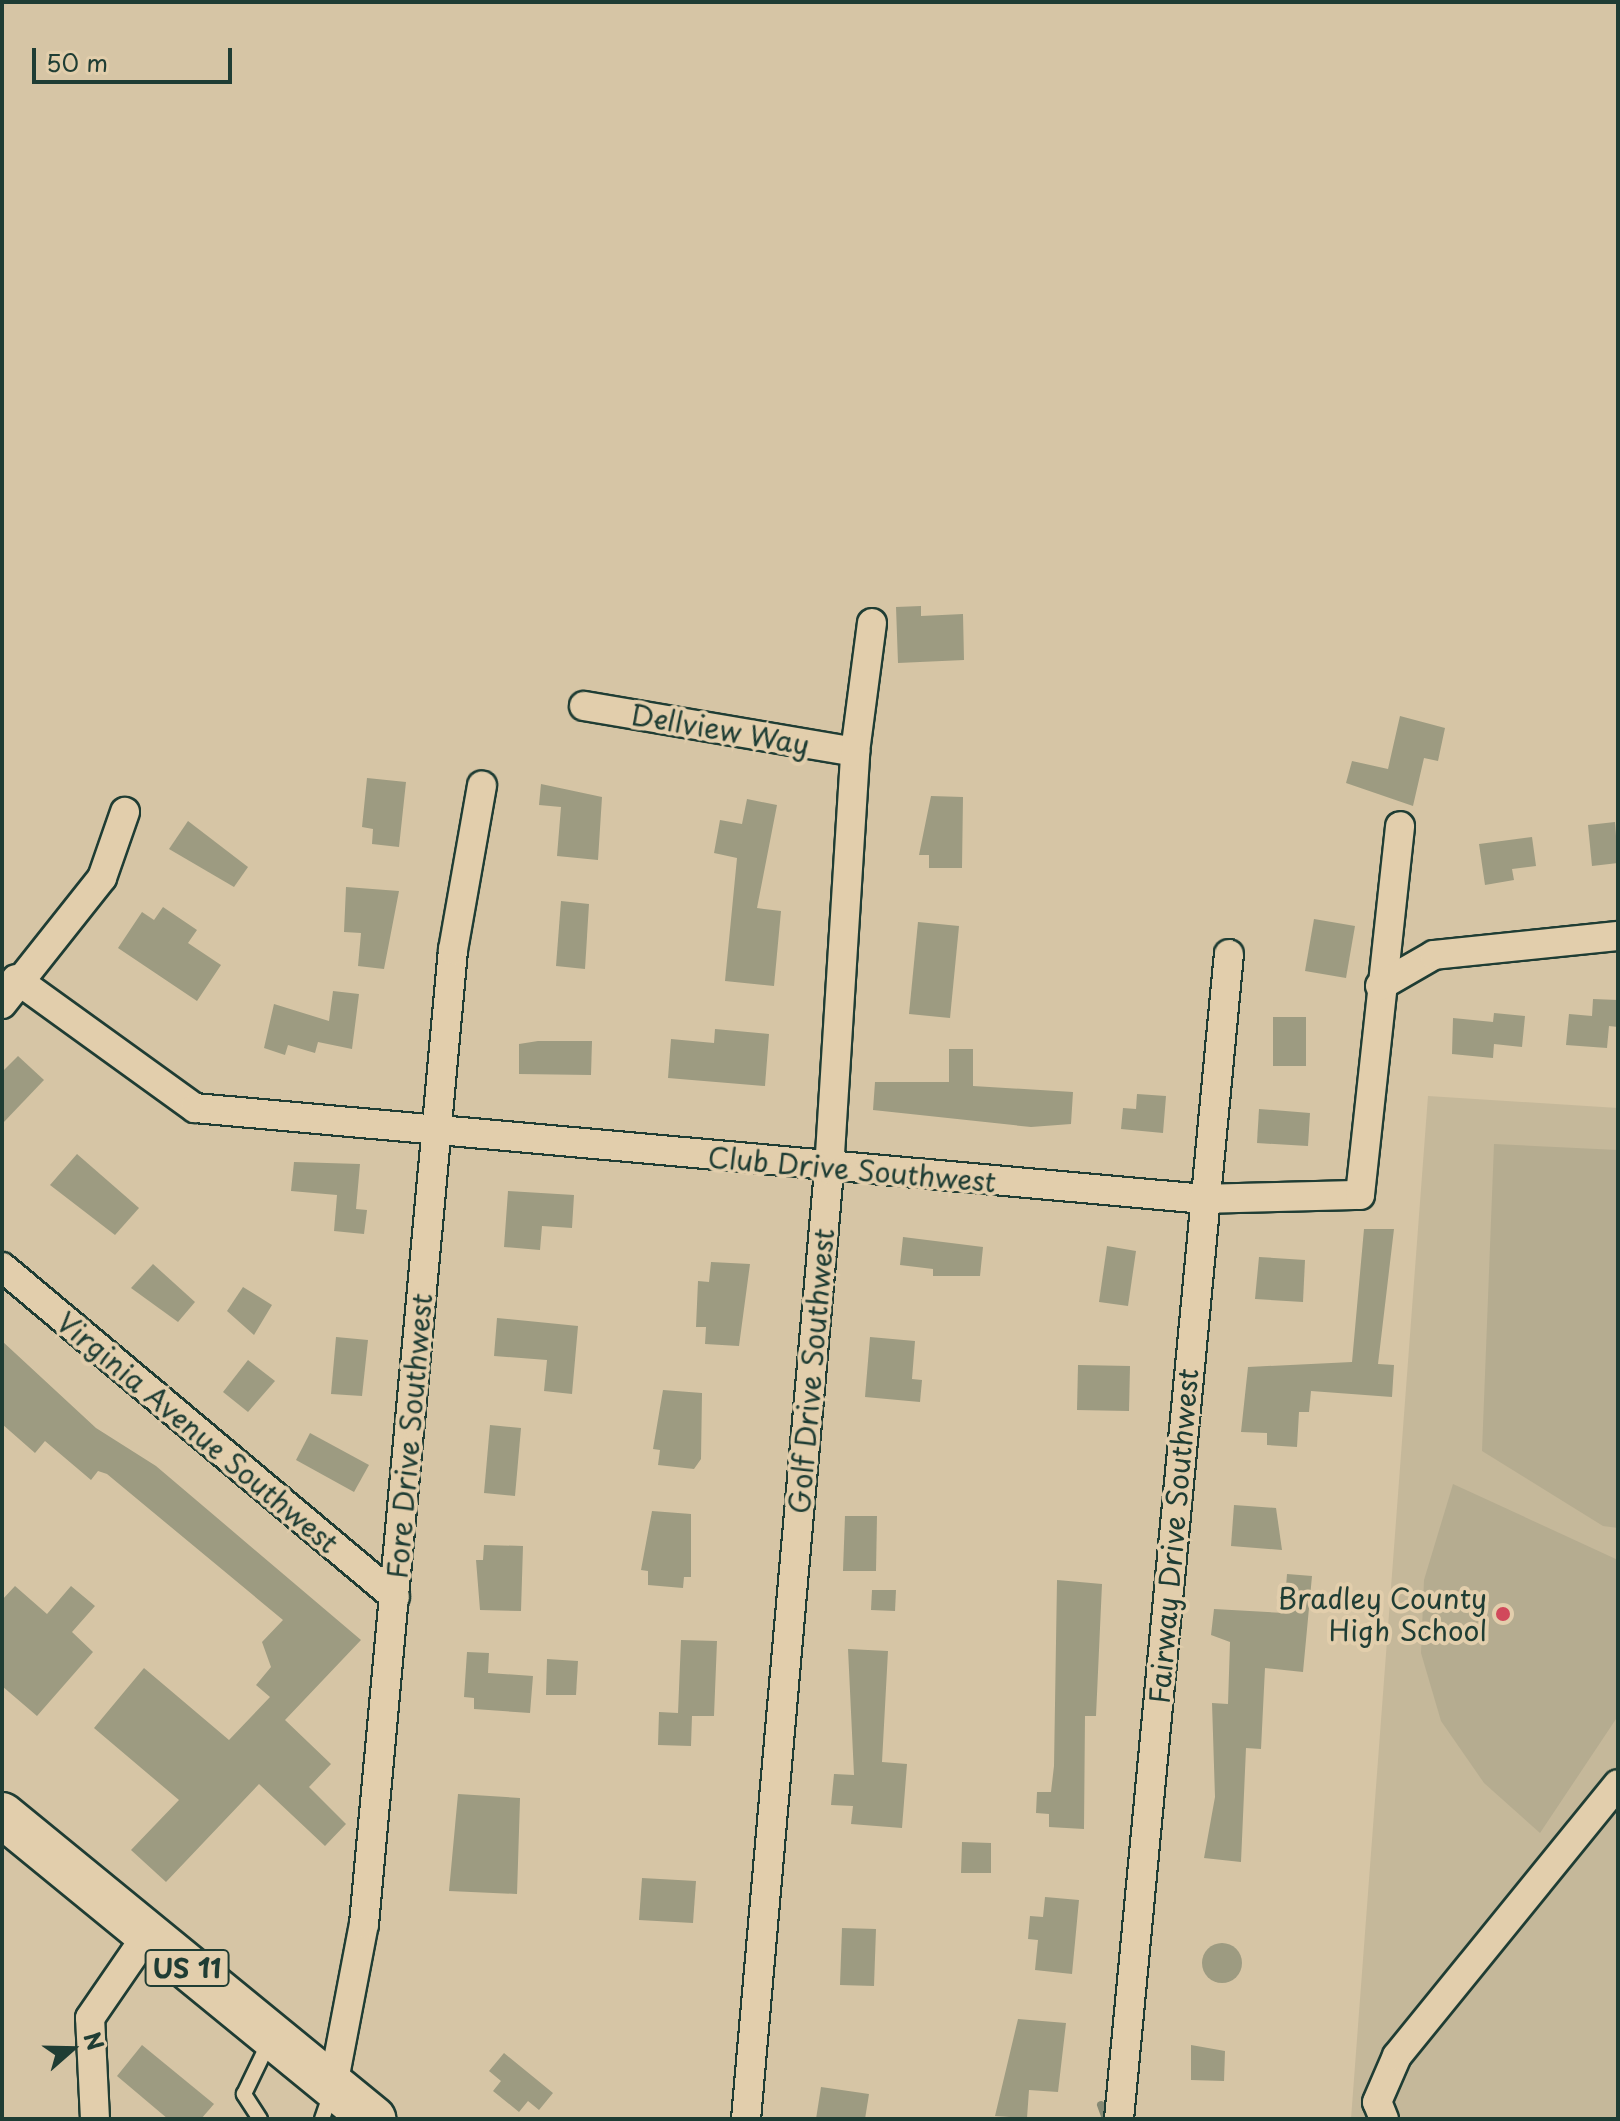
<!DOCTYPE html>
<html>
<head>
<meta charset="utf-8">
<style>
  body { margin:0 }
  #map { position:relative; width:1620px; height:2121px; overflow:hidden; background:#d6c5a5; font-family:"Playpen Sans",sans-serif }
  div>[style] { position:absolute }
  .built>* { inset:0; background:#c5b89a }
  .green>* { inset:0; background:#b5ac90 }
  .stream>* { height:8px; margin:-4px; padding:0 4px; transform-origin:4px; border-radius:4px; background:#868a74 }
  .building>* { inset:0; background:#9d9b81 }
  .round { border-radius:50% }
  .roads { filter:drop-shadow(2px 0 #1f3d34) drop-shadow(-2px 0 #1f3d34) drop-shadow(0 2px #1f3d34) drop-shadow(0 -2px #1f3d34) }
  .lane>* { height:14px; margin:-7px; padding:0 7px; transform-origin:7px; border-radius:7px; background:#e2ceac }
  .street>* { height:28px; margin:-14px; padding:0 14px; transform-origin:14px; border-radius:14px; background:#e2ceac }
  .primary>* { height:44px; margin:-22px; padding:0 22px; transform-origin:22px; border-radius:22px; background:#e2ceac }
  .dots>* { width:22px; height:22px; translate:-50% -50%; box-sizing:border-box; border:4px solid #e2ceac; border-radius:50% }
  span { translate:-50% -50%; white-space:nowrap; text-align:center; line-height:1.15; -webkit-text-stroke:8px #e2ceac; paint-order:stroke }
  .shield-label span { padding:2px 6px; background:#e2ceac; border:2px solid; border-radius:6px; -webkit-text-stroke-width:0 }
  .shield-label { font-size:26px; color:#1f3d34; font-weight:700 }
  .street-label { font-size:28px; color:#1f3d34 }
  .poi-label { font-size:28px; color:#1f3d34 }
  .right { translate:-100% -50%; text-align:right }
  .frame { position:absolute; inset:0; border:4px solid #1f3d34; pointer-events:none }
  .north { position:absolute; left:32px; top:2009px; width:80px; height:80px; -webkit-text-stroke:6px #e2ceac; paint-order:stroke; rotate:70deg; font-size:22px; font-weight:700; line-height:32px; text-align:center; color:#1f3d34 }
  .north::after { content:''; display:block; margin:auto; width:28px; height:36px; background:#1f3d34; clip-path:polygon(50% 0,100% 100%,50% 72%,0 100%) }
  .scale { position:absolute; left:32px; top:48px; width:200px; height:36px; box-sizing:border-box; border:4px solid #1f3d34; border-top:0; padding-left:10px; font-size:24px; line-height:28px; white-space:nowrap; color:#1f3d34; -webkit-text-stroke:6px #e2ceac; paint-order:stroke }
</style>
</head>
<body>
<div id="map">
  <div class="built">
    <i style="clip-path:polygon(1428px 1096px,1618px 1108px,1618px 2119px,1351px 2119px)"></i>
  </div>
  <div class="green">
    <i style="clip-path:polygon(1494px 1144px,1618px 1150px,1618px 1528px,1603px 1526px,1482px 1451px)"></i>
    <i style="clip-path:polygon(1453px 1484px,1618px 1560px,1618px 1716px,1540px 1833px,1484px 1783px,1441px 1721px,1421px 1653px,1424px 1580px)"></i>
  </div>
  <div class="stream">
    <i style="left:1101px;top:2105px;width:15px;rotate:70deg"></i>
  </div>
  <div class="building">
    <i style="clip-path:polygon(921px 606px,921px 616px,963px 614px,964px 660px,898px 663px,896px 607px)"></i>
    <i style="clip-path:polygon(1400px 716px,1445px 728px,1438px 761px,1424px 758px,1413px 806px,1346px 783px,1352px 761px,1388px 769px)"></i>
    <i style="clip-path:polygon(367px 778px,406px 782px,399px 847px,372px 844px,373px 829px,362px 827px)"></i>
    <i style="clip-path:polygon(541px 784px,602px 797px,598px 860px,557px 856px,561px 807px,539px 805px)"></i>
    <i style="clip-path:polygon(931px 796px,963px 797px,962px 868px,929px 868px,929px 855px,919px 855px)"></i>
    <i style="clip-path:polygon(747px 799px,777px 805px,757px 908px,781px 911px,774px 986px,725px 981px,737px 858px,714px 853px,720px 820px,742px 824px)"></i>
    <i style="clip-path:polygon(188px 821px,248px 867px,234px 887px,169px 849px)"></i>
    <i style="clip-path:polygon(1615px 822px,1618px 863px,1592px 866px,1588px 825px)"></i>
    <i style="clip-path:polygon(1532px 837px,1536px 866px,1512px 869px,1514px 880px,1485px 885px,1479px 844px)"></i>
    <i style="clip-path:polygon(346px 887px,399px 891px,384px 969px,358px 966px,361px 933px,344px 932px)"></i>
    <i style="clip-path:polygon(561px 901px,589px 904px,585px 969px,556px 966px)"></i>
    <i style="clip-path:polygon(163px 907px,197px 930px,188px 943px,221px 965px,197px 1001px,118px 948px,142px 912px,154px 920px)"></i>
    <i style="clip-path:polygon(1314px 919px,1355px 926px,1346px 978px,1305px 971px)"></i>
    <i style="clip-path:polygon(918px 922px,959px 926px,950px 1018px,909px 1014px)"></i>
    <i style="clip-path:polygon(333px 991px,359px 994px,352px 1049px,318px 1042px,315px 1053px,288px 1045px,285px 1055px,264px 1048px,274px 1004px,329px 1021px)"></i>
    <i style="clip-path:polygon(1593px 999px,1618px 1000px,1618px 1027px,1609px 1026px,1607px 1048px,1566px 1045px,1569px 1014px,1592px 1016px)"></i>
    <i style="clip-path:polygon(1494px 1013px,1525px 1016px,1522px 1047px,1494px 1044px,1493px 1058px,1452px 1054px,1453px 1018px,1493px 1022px)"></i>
    <i style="clip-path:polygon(1273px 1017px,1306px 1017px,1306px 1066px,1273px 1066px)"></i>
    <i style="clip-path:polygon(715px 1029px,769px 1034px,765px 1086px,668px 1078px,671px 1039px,714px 1043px)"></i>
    <i style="clip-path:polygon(538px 1041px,592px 1041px,591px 1075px,519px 1074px,519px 1044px)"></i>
    <i style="clip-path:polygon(949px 1049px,973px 1049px,973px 1086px,1073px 1092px,1071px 1124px,1031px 1127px,873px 1110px,875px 1082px,949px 1082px)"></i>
    <i style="clip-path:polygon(18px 1056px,44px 1080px,2px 1124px,2px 1072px)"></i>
    <i style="clip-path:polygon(1137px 1094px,1166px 1096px,1163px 1133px,1121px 1129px,1123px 1108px,1136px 1109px)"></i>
    <i style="clip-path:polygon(1259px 1109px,1310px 1113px,1308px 1146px,1257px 1143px)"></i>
    <i style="clip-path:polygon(77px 1154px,139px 1208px,115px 1235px,50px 1185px)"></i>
    <i style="clip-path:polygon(294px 1162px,360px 1164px,356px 1209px,367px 1210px,364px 1234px,334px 1231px,337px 1195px,291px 1191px)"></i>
    <i style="clip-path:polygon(508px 1191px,574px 1195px,572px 1228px,542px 1226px,540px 1250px,504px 1247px)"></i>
    <i style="clip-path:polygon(1364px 1229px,1394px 1229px,1378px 1364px,1394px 1365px,1392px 1397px,1311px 1391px,1309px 1412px,1299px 1412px,1297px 1447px,1267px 1445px,1267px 1433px,1241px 1432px,1248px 1367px,1352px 1362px)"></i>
    <i style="clip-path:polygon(903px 1237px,983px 1247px,980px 1276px,933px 1276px,933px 1269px,900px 1265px)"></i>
    <i style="clip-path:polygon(1107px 1246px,1136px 1251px,1128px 1306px,1099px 1302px)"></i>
    <i style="clip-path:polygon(1259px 1257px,1305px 1260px,1303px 1302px,1255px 1299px)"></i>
    <i style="clip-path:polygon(711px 1262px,750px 1264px,739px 1346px,705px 1344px,706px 1327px,696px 1327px,698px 1281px,709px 1282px)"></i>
    <i style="clip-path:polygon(153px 1264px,195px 1302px,178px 1322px,131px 1288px)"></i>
    <i style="clip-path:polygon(243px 1287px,272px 1305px,254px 1335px,227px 1311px)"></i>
    <i style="clip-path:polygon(497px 1318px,578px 1326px,572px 1394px,544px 1391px,547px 1360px,494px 1356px)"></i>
    <i style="clip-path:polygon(336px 1337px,368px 1340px,362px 1396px,331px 1394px)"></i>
    <i style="clip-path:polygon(870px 1337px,915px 1341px,912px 1379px,922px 1380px,920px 1402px,865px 1397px)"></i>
    <i style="clip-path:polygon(2px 1341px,96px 1428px,156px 1466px,361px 1640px,285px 1720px,331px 1764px,309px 1787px,346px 1824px,325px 1846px,259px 1784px,166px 1882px,131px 1850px,179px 1800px,94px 1728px,144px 1668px,229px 1740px,270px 1697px,256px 1685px,271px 1667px,262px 1642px,283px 1620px,107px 1474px,98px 1471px,91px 1480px,45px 1441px,35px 1453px,2px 1424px)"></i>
    <i style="clip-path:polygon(248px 1360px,275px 1381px,248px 1412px,223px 1392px)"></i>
    <i style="clip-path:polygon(1078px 1365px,1130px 1366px,1129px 1411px,1077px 1410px)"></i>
    <i style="clip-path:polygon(663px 1390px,702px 1393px,701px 1459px,694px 1469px,658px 1465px,660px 1450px,653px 1449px)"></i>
    <i style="clip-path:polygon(490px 1425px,521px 1428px,515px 1496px,484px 1493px)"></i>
    <i style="clip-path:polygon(310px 1433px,369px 1465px,354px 1492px,296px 1460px)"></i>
    <i style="clip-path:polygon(1234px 1505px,1276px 1508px,1282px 1550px,1231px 1546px)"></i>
    <i style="clip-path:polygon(652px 1511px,691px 1514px,691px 1577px,684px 1577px,683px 1588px,648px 1585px,648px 1571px,641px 1570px)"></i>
    <i style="clip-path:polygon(845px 1516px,877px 1516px,876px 1571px,843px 1571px)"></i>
    <i style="clip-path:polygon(484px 1545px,523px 1546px,521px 1611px,480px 1610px,476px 1560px,483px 1560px)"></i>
    <i style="clip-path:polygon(1287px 1574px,1312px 1576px,1303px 1672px,1265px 1668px,1261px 1749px,1246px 1748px,1241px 1862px,1204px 1858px,1215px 1797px,1212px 1703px,1228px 1704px,1230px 1642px,1211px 1635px,1214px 1609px,1284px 1613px)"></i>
    <i style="clip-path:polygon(1057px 1580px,1102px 1584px,1096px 1716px,1085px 1716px,1084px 1829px,1049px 1827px,1049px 1814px,1036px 1813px,1037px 1792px,1051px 1792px,1054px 1766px)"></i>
    <i style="clip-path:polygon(15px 1586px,47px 1614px,71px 1586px,95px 1606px,72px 1632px,93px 1652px,37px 1716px,2px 1686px,2px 1600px)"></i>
    <i style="clip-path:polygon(872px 1590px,896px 1590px,895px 1611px,871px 1610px)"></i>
    <i style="clip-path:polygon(681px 1640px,717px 1641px,714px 1716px,692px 1716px,691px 1746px,658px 1745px,659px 1712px,678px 1713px)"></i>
    <i style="clip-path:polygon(848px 1649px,888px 1651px,882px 1762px,907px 1764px,902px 1828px,851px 1824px,853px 1806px,831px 1805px,834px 1774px,854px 1775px)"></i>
    <i style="clip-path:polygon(467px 1652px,489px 1653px,488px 1673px,533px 1676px,530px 1713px,474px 1709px,474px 1698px,464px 1697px)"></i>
    <i style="clip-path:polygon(547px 1659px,578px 1661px,576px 1695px,546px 1695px)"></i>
    <i style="clip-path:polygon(458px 1794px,520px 1798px,517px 1894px,449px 1891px)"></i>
    <i style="clip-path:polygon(962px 1842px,991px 1843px,991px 1873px,961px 1873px)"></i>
    <i style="clip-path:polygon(642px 1878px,696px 1881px,693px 1923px,639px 1920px)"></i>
    <i style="clip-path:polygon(1045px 1897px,1079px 1900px,1072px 1974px,1035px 1970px,1038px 1940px,1028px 1939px,1030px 1916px,1043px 1917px)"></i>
    <i style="clip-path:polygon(842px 1928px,876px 1929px,874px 1986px,840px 1985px)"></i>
    <i class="round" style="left:1202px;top:1943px;width:40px;height:40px"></i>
    <i style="clip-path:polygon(1018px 2019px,1066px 2023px,1058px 2092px,1029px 2090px,1027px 2118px,995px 2116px)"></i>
    <i style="clip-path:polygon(142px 2045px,214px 2104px,201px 2119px,168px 2119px,117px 2076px)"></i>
    <i style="clip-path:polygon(1191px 2045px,1225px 2051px,1224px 2081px,1191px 2080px)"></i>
    <i style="clip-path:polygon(504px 2053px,553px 2093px,539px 2110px,528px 2101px,519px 2112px,493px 2091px,501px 2081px,489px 2071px)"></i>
    <i style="clip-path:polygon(821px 2087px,869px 2094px,865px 2119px,816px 2119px)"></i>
  </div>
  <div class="roads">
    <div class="lane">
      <i style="left:260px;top:2119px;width:30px;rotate:-123deg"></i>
      <i style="left:244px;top:2094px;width:58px;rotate:-64.3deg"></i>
      <i style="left:322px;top:2119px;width:31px;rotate:-71deg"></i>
    </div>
    <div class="street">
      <i style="left:584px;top:706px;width:275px;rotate:9.6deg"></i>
      <i style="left:16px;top:979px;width:221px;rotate:35.8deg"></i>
      <i style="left:195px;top:1108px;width:1013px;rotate:5.15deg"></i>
      <i style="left:1204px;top:1199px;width:156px;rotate:-1.5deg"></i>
      <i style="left:1360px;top:1195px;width:371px;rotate:-83.8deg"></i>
      <i style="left:1380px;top:986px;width:62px;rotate:-29.9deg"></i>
      <i style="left:1434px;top:955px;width:185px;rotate:-5.9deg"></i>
      <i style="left:2px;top:1004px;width:161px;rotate:-51.6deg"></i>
      <i style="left:102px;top:878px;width:70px;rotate:-70.8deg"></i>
      <i style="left:2px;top:1267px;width:513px;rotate:40.02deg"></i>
      <i style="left:333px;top:2086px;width:165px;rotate:-79.2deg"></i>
      <i style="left:364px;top:1924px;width:978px;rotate:-84.78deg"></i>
      <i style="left:453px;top:950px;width:167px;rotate:-80deg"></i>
      <i style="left:95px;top:2119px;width:101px;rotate:-92.8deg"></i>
      <i style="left:90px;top:2018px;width:101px;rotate:-55.5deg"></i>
      <i style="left:746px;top:2119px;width:953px;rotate:-85deg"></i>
      <i style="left:829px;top:1170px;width:419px;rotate:-86.4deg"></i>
      <i style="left:855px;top:752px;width:130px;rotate:-82.5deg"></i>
      <i style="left:1119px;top:2119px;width:1170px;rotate:-84.61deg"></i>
      <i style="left:1384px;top:2119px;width:18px;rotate:-112deg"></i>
      <i style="left:1377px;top:2102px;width:50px;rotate:-66.5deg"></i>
      <i style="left:1397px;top:2056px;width:350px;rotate:-50.9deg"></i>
    </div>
    <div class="primary">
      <i style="left:2px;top:1815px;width:480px;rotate:39.3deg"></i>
    </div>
  </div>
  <div class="dots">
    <i style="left:1503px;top:1614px;background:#d1495b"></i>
  </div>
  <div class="shield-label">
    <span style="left:187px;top:1968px">US 11</span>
  </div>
  <div class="street-label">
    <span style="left:720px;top:729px;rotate:10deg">Dellview Way</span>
    <span style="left:852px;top:1169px;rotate:5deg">Club Drive Southwest</span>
    <span style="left:811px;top:1371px;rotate:-85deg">Golf Drive Southwest</span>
    <span style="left:198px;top:1432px;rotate:40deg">Virginia Avenue Southwest</span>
    <span style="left:409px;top:1436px;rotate:-85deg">Fore Drive Southwest</span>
    <span style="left:1173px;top:1536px;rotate:-85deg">Fairway Drive Southwest</span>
  </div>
  <div class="poi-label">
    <span class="right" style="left:1487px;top:1614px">Bradley County<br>High School</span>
  </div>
  <div class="frame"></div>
  <div class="north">N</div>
  <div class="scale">50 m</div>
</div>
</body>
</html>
